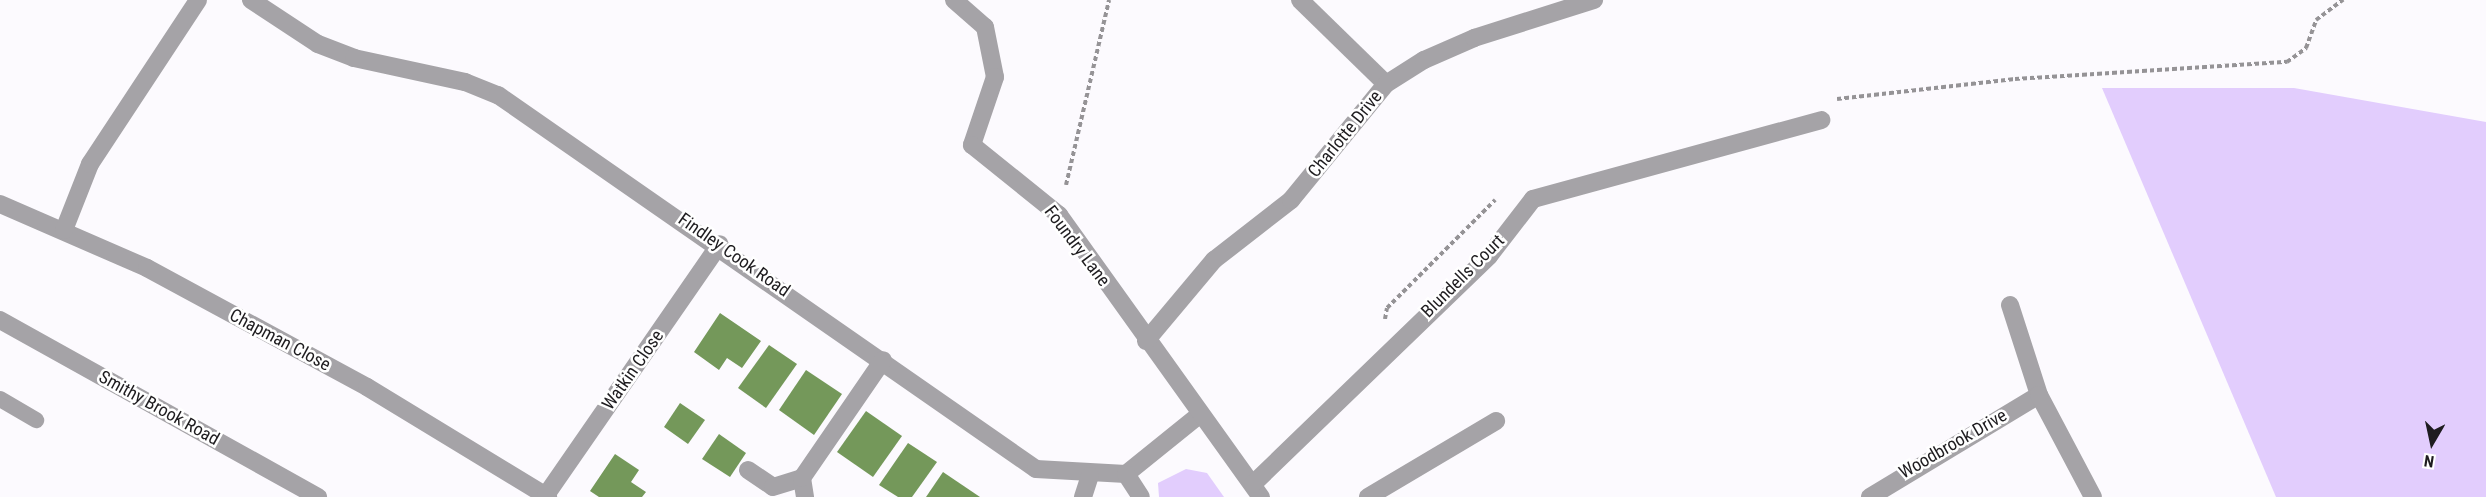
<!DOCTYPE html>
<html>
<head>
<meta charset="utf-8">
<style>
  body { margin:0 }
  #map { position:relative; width:2486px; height:497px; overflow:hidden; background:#fcfafe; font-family:"Roboto Condensed",sans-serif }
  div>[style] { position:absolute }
  .green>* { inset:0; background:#e2cdfd }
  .building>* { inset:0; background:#74985a }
  .path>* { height:4px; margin-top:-2px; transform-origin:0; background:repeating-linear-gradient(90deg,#959396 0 4.5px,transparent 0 7.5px) }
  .lane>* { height:16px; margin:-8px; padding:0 8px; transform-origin:8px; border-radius:8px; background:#a5a3a7 }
  .street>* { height:18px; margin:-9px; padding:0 9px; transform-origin:9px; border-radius:9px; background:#a5a3a7 }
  span { translate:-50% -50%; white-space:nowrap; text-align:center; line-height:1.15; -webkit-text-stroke:5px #fff; paint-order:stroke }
  .street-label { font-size:18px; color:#1e1c1f }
  .north { position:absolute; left:2402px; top:413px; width:60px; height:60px; -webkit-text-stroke:4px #fff; paint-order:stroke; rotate:189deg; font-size:16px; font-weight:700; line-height:24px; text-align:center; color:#1e1c1f }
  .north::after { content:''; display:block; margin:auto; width:21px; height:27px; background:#1e1c1f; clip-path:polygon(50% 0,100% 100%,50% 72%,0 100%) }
</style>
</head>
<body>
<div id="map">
  <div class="green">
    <i style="clip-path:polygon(2102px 88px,2294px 88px,2486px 122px,2486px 497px,2276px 497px)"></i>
    <i style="clip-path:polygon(1186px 469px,1207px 473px,1224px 497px,1159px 497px,1158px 483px)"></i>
  </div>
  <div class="building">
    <i style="clip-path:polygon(720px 313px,761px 341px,742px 368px,727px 358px,719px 370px,694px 352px)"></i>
    <i style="clip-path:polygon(769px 345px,797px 364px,766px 408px,738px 388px)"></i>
    <i style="clip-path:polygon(806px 370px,842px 394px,814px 435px,779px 410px)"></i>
    <i style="clip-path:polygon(680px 403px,705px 420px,688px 444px,664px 427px)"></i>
    <i style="clip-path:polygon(866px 411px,902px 436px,873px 477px,837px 452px)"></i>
    <i style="clip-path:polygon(719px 434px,746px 453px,730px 477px,702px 459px)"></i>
    <i style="clip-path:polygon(908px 443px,937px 462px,912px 497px,898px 497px,879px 485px)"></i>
    <i style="clip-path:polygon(615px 454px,639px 470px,631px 482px,646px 492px,642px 497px,599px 497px,590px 491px)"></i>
    <i style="clip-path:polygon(943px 472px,980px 497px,926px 497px)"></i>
  </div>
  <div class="path">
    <i style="left:1837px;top:99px;width:179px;rotate:-6.4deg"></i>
    <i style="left:2015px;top:79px;width:273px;rotate:-3.6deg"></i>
    <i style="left:2287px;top:62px;width:24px;rotate:-36deg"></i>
    <i style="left:2306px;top:48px;width:30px;rotate:-70deg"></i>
    <i style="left:2316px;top:20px;width:34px;rotate:-37deg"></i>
    <i style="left:1066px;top:185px;width:190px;rotate:-76.9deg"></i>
    <i style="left:1385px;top:319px;width:11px;rotate:-80deg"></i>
    <i style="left:1387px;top:308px;width:153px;rotate:-45deg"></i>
  </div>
  <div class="lane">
    <i style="left:0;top:399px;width:42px;rotate:30.3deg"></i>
  </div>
  <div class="street">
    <i style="left:251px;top:0;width:80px;rotate:33.3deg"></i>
    <i style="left:318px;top:44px;width:39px;rotate:21deg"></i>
    <i style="left:354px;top:58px;width:114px;rotate:12.2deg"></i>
    <i style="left:465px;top:82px;width:35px;rotate:22deg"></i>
    <i style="left:498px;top:95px;width:655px;rotate:34.81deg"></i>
    <i style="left:1036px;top:469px;width:90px;rotate:3.2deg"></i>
    <i style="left:1126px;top:474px;width:92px;rotate:-38.9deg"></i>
    <i style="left:954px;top:0;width:41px;rotate:41.1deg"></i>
    <i style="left:985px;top:27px;width:51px;rotate:78.7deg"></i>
    <i style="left:995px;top:77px;width:72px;rotate:108.7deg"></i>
    <i style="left:972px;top:145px;width:112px;rotate:38.8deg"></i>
    <i style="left:1059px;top:215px;width:347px;rotate:54.4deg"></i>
    <i style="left:1300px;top:0;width:120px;rotate:44.3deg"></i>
    <i style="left:0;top:204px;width:160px;rotate:23.5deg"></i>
    <i style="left:147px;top:268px;width:250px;rotate:28.4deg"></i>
    <i style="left:367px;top:387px;width:212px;rotate:31.3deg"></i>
    <i style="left:64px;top:230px;width:71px;rotate:-68.5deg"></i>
    <i style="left:90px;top:164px;width:196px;rotate:-56.6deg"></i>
    <i style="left:2010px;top:305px;width:95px;rotate:72.1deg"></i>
    <i style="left:0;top:320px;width:364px;rotate:29.1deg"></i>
    <i style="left:1146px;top:341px;width:106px;rotate:-50deg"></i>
    <i style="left:1214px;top:260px;width:98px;rotate:-37.9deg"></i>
    <i style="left:1291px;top:200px;width:150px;rotate:-50.7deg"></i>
    <i style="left:1386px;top:84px;width:45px;rotate:-32.3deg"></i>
    <i style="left:1424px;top:60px;width:55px;rotate:-23.7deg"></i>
    <i style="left:1474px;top:38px;width:126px;rotate:-17.6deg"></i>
    <i style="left:748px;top:470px;width:30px;rotate:34deg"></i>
    <i style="left:773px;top:487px;width:30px;rotate:-17deg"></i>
    <i style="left:1126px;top:474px;width:27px;rotate:57deg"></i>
    <i style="left:1253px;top:484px;width:328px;rotate:-44deg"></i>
    <i style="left:1489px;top:256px;width:72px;rotate:-52.3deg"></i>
    <i style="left:1533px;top:199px;width:299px;rotate:-15.3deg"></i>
    <i style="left:546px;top:495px;width:305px;rotate:-55.3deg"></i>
    <i style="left:805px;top:497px;width:19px;rotate:-99deg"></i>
    <i style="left:802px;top:478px;width:143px;rotate:-55.5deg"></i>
    <i style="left:1083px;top:497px;width:22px;rotate:-72deg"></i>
    <i style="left:1368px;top:497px;width:149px;rotate:-30.7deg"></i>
    <i style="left:1870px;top:497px;width:197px;rotate:-31.1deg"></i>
    <i style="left:2039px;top:395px;width:115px;rotate:62.1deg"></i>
  </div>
  <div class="street-label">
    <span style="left:1345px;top:134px;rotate:-51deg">Charlotte Drive</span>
    <span style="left:1077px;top:246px;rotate:53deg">Foundry Lane</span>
    <span style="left:734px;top:255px;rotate:35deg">Findley Cook Road</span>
    <span style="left:1463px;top:276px;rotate:-45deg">Blundells Court</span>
    <span style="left:280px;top:340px;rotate:28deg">Chapman Close</span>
    <span style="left:633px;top:370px;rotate:-55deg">Watkin Close</span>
    <span style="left:159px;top:408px;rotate:29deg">Smithy Brook Road</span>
    <span style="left:1953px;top:444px;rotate:-30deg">Woodbrook Drive</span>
  </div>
  <div class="north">N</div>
</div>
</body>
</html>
